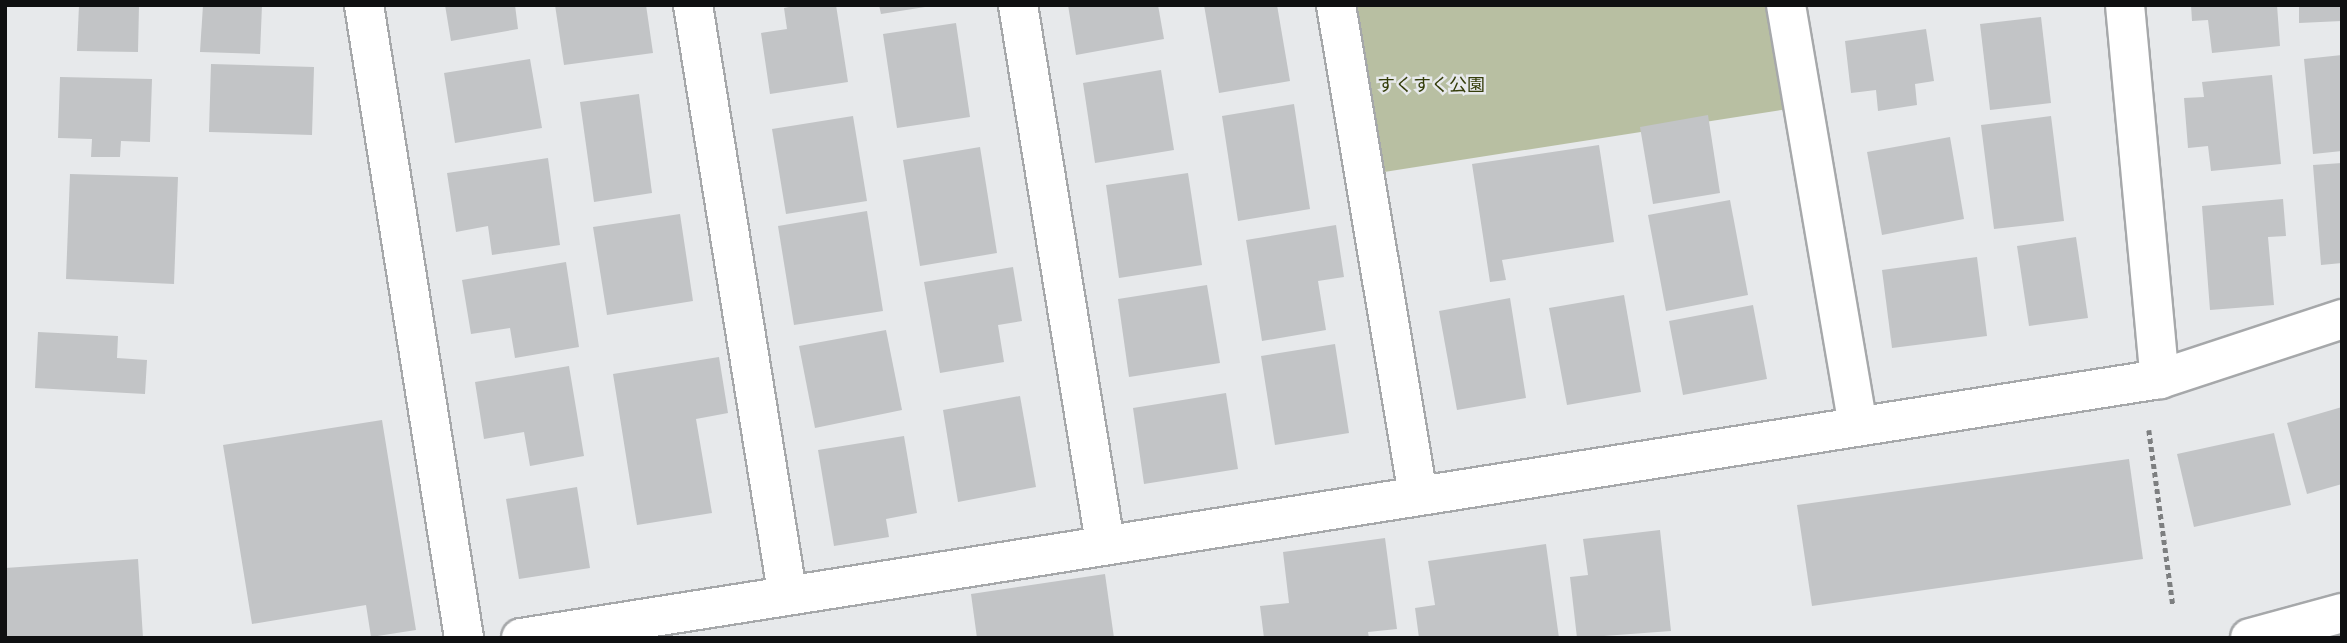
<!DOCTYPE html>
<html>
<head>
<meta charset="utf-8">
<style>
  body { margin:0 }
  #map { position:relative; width:2347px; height:643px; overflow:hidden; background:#e7e9eb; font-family:Figtree,"Noto Sans JP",sans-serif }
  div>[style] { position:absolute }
  .green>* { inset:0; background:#b8bfa2 }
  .building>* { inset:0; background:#c2c4c6 }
  .path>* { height:4.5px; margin-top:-2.25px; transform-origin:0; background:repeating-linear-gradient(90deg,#7d7f80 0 5px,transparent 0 8.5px) }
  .roads { filter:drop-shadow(2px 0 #a6a8aa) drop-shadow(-2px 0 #a6a8aa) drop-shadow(0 2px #a6a8aa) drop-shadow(0 -2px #a6a8aa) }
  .minor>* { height:38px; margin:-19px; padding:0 19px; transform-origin:19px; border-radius:19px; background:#fff }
  .tertiary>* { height:38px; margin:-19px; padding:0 19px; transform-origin:19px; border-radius:19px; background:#fff }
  span { translate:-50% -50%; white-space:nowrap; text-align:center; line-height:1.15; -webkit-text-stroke:5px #e7e9eb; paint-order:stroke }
  .park-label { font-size:18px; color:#343d0a }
  .frame { position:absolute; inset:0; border:7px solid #0f1011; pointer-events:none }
</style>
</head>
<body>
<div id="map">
  <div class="green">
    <i style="clip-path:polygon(1336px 5px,1779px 5px,1794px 108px,1365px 175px)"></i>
  </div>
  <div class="building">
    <i style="clip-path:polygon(79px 5px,139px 5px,138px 52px,77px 51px)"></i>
    <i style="clip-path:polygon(203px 5px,262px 5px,260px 54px,200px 52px)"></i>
    <i style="clip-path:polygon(445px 5px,515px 5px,518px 29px,451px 41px)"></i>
    <i style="clip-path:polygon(555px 5px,646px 5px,653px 53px,564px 65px)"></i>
    <i style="clip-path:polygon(799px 5px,836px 5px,848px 82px,770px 94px,761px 33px,787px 29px,784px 8px)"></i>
    <i style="clip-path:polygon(879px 5px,925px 5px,925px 7px,881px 14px)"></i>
    <i style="clip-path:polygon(1068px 5px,1158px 5px,1164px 39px,1076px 55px)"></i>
    <i style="clip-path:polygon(1204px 5px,1277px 5px,1290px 81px,1219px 93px)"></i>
    <i style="clip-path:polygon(2191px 5px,2277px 5px,2280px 46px,2212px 53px,2208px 20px,2192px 21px)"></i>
    <i style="clip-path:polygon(2299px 5px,2342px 5px,2342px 21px,2299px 23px)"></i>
    <i style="clip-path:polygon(2041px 17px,2051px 103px,1990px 110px,1980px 24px)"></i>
    <i style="clip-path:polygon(956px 23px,970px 117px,897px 128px,883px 34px)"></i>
    <i style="clip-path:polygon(1926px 29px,1934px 81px,1915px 84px,1917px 105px,1878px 111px,1876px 90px,1851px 93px,1845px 41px)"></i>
    <i style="clip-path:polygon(2342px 55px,2342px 151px,2313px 154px,2304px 59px)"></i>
    <i style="clip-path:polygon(530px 59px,542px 128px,455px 143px,444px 73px)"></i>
    <i style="clip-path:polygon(211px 64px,314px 67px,312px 135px,209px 132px)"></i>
    <i style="clip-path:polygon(1161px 70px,1174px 150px,1095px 163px,1083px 83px)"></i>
    <i style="clip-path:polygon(2272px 75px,2281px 164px,2211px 171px,2208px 146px,2188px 148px,2184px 98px,2204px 97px,2202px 82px)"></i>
    <i style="clip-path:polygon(60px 77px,152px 79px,150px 142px,121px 141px,120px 157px,91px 157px,92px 139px,58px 138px)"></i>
    <i style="clip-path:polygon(639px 94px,652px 193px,594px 202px,580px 102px)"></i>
    <i style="clip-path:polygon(1294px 104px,1310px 209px,1238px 221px,1222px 116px)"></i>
    <i style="clip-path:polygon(1708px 115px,1720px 193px,1653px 204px,1640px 127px)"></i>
    <i style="clip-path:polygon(853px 116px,867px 201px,786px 214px,772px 129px)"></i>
    <i style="clip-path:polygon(2051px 116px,2064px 221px,1994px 229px,1981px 125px)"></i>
    <i style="clip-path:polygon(1950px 137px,1964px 219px,1882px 235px,1867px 152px)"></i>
    <i style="clip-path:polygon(1599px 145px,1614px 242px,1502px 260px,1506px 280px,1490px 282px,1472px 164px)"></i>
    <i style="clip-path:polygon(980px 147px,997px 253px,920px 266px,903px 160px)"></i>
    <i style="clip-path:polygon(548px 158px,560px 245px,492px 255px,488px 226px,456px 232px,447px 173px)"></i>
    <i style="clip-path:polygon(2342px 163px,2342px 263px,2321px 265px,2313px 165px)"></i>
    <i style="clip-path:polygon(1188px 173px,1202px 265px,1119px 278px,1106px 185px)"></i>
    <i style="clip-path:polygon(70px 174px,178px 177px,174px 284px,66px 279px)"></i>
    <i style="clip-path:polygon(2283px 199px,2286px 236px,2268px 237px,2274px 305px,2210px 310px,2202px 206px)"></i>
    <i style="clip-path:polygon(1730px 200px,1748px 295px,1666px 311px,1648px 215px)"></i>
    <i style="clip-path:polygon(867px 211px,883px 311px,794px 325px,778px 226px)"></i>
    <i style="clip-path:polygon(680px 214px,693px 301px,607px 315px,593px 227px)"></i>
    <i style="clip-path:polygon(1336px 225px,1344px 277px,1318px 281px,1326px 330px,1262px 341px,1246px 240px)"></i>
    <i style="clip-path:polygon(2076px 237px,2088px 318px,2029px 326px,2017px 246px)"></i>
    <i style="clip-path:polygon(1977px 257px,1987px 336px,1892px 348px,1882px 270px)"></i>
    <i style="clip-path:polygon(566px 262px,579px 347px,515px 358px,510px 328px,471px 334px,462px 280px)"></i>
    <i style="clip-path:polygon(1013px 267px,1022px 321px,998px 325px,1004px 362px,940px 373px,924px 282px)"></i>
    <i style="clip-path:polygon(1207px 285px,1220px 363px,1129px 377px,1118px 299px)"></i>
    <i style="clip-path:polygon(1624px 295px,1641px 392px,1567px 405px,1549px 308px)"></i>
    <i style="clip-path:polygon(1510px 298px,1526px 398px,1457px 410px,1439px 311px)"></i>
    <i style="clip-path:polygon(1753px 305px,1767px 379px,1683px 395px,1669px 321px)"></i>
    <i style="clip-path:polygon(886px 330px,902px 410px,815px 428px,799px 346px)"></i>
    <i style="clip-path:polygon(38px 332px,118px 336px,117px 358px,147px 360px,145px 394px,35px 388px)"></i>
    <i style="clip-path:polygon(1335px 344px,1349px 433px,1275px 445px,1261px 356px)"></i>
    <i style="clip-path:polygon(719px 357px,728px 413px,696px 419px,712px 513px,637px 525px,613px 374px)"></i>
    <i style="clip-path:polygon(569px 366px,584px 456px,530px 466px,524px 432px,484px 439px,475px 382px)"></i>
    <i style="clip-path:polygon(1226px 393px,1238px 469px,1144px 484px,1133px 408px)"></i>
    <i style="clip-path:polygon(1020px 396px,1036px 487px,958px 502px,943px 410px)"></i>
    <i style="clip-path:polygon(2342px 407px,2342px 484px,2307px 494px,2287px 423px)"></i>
    <i style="clip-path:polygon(382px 420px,416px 630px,371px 637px,366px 605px,252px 624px,223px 445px)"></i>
    <i style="clip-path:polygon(2274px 433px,2291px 505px,2194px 527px,2177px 454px)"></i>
    <i style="clip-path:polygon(904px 436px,917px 513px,886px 519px,889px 537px,834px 546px,818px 450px)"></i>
    <i style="clip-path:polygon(2129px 459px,2143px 559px,1812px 606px,1797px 505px)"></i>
    <i style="clip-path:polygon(577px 487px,590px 568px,519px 579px,506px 499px)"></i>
    <i style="clip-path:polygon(1660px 530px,1671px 631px,1577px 638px,1570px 577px,1588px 575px,1583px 539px)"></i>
    <i style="clip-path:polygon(1385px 538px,1397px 629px,1368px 632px,1369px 638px,1264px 638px,1260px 606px,1289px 603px,1283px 552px)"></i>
    <i style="clip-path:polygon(1546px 544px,1559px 638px,1419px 638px,1415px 608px,1435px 605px,1428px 561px)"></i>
    <i style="clip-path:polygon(138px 559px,143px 638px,5px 638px,5px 568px)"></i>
    <i style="clip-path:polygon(1105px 574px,1114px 638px,977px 638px,971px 594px)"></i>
  </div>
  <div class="path">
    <i style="left:2149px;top:430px;width:178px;rotate:82.2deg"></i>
  </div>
  <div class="roads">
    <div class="minor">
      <i style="left:364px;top:5px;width:641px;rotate:81.02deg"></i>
      <i style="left:693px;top:5px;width:594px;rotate:80.9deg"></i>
      <i style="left:1018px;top:5px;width:545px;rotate:80.81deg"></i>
      <i style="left:1336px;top:5px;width:497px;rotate:80.5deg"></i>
      <i style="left:1786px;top:5px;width:426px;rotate:80.3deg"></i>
      <i style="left:2125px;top:5px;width:376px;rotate:84.7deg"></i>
      <i style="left:521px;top:638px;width:1659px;rotate:-8.98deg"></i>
      <i style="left:2160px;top:379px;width:192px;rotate:-18.2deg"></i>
    </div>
    <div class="tertiary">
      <i style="left:2250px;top:638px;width:95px;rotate:-15.2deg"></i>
    </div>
  </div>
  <div class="park-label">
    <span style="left:1431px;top:85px">すくすく公園</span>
  </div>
  <div class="frame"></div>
</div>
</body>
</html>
